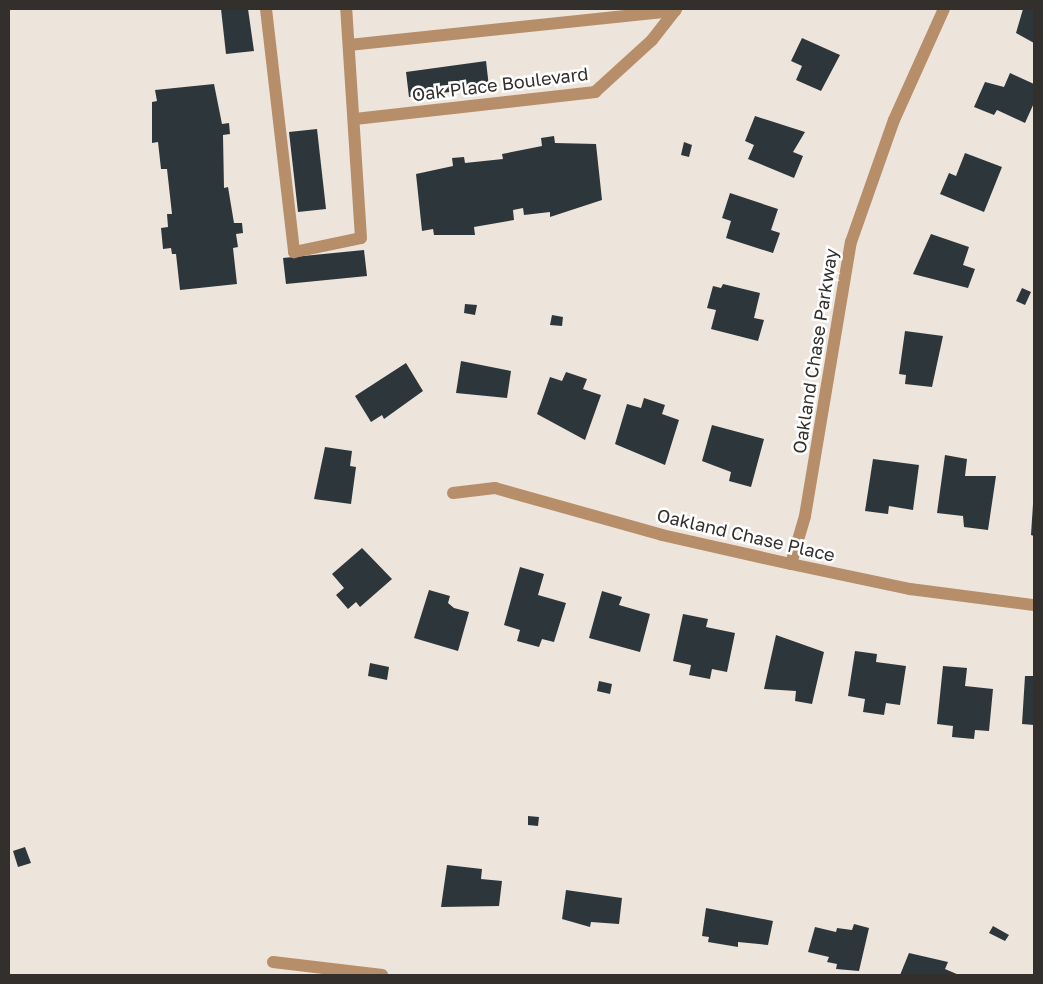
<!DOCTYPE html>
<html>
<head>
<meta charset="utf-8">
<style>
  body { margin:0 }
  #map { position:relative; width:1043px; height:984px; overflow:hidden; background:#ede4dc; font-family:"Golos Text",sans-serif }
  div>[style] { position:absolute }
  .building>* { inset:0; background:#2d373b }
  .minor>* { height:12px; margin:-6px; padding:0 6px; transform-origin:6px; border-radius:6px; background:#b78e6a }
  span { translate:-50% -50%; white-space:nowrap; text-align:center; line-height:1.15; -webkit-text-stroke:5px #fff; paint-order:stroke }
  .street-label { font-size:18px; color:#322f2c }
  .frame { position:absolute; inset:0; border:10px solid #322f2c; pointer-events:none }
</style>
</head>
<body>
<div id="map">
  <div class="building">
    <i style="clip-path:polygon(221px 9px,248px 9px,254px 51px,226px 54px)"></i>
    <i style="clip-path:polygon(1023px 9px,1034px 9px,1034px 43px,1016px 33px)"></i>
    <i style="clip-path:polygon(802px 38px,840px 55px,821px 91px,796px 80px,802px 66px,791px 61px)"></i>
    <i style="clip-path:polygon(486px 61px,489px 87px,409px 97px,406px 72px)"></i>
    <i style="clip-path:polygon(1010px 73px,1034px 84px,1034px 103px,1025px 123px,997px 110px,994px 115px,974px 107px,985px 82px,1004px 87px)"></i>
    <i style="clip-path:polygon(214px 84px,222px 124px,229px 123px,230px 134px,223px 135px,224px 188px,228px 187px,234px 223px,242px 223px,243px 233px,236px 234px,238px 247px,233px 248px,237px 284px,180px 290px,176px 254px,172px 254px,171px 248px,163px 249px,161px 228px,168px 227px,167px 214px,172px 214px,167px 169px,161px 169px,158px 142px,152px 143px,152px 102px,157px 101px,155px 90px)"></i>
    <i style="clip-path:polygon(755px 116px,805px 132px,793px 152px,803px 156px,794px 178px,748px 159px,754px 145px,745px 141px)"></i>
    <i style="clip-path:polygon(317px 129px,326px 209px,298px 212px,289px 132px)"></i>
    <i style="clip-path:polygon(554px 136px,555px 143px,596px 144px,602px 200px,550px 217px,550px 212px,524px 215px,523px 208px,513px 210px,514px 220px,474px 227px,475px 235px,434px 235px,433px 229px,422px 231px,416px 174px,453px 166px,452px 158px,464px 157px,465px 163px,503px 159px,502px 154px,542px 146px,541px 138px)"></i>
    <i style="clip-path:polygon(684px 142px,692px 145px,689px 157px,681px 155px)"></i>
    <i style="clip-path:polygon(965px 153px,1002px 167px,984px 212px,940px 194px,949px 173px,956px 176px)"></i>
    <i style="clip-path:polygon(730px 193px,778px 209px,771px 230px,780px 233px,773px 253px,726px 238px,731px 221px,722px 218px)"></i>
    <i style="clip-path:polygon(931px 234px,969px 247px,963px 265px,975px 269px,968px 288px,913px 274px)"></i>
    <i style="clip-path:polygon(364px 250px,367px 276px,286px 284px,283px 258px)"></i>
    <i style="clip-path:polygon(723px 284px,760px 293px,754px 318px,764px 320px,758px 341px,711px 329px,716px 310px,707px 308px,713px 286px,721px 288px)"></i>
    <i style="clip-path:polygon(1022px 288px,1031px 292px,1025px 305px,1016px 301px)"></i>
    <i style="clip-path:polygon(465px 304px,477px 305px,475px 315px,464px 313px)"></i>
    <i style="clip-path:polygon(552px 315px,563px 317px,562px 326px,550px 325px)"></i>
    <i style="clip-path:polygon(905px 331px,943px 336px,932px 387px,905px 384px,906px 375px,899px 374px)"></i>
    <i style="clip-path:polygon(461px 361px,511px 371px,507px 398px,456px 393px)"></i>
    <i style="clip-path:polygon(406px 363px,423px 391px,384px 419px,382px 415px,371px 422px,355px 396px)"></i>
    <i style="clip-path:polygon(566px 372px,587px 379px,583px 389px,601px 395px,585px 440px,537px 414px,550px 377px,562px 381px)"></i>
    <i style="clip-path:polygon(644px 398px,665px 405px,662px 414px,679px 420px,665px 465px,615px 444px,627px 404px,641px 408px)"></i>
    <i style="clip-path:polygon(712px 425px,764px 439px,751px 487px,729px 481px,731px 472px,702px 461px)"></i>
    <i style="clip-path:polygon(325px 447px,352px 451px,350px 466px,356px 467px,351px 504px,314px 499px)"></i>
    <i style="clip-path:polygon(945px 455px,967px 459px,965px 476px,996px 476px,988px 530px,964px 527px,963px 516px,937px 513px)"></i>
    <i style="clip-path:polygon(873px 459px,919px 465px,913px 510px,889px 506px,888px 514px,865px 511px)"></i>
    <i style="clip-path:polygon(1033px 504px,1034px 504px,1034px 536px,1031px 535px)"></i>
    <i style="clip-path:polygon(362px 548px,392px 579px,360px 607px,356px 602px,348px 609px,336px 595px,344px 588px,332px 574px)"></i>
    <i style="clip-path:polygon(520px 567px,544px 574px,538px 595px,566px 603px,554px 642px,542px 639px,539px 647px,517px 641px,520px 630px,504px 625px)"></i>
    <i style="clip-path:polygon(429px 590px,450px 596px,448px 603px,454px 608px,469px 612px,458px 651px,414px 638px)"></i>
    <i style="clip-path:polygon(602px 591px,622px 597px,619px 605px,650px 614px,640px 652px,589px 638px)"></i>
    <i style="clip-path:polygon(683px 614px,708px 619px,706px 627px,735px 633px,727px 672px,712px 669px,710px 679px,689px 675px,691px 665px,673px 661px)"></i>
    <i style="clip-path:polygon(776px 635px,824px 652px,812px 704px,795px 701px,796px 691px,764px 689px)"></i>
    <i style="clip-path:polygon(855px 651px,877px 654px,876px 662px,906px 666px,900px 705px,886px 703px,884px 715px,863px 712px,865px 699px,848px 696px)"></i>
    <i style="clip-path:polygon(370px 663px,389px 667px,387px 680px,368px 676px)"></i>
    <i style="clip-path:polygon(943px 666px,967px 668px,965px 686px,993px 689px,989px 731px,975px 730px,974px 739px,952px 737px,953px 726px,937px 724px)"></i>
    <i style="clip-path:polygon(1025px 676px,1034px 676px,1034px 725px,1022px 724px)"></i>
    <i style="clip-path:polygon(599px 681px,612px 684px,610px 694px,597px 691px)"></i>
    <i style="clip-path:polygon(528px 816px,539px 817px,538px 826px,528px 825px)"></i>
    <i style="clip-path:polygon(25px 847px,31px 863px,18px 867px,13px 851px)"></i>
    <i style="clip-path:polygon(447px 865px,482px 869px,481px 879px,502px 881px,499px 906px,441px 907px)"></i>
    <i style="clip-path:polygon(566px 890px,622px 898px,619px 924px,591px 922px,590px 927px,562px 919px)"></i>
    <i style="clip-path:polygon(706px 908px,773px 921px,768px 945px,738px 942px,738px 947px,708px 942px,709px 937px,702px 936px)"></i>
    <i style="clip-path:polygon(854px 924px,869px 928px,859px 971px,836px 969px,837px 964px,827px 962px,829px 957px,808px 952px,815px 927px,836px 932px,837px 928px,852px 930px)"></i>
    <i style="clip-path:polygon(993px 926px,1009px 935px,1005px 941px,989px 933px)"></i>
    <i style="clip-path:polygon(909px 953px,948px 962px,945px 969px,959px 975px,900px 975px)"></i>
  </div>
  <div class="minor">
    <i style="left:266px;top:9px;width:245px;rotate:83.4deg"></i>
    <i style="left:294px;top:252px;width:68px;rotate:-11.8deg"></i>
    <i style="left:361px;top:238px;width:229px;rotate:-93.7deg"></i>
    <i style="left:349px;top:45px;width:328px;rotate:-6deg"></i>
    <i style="left:355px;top:119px;width:242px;rotate:-6.4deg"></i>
    <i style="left:595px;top:92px;width:77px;rotate:-42.4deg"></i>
    <i style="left:652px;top:40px;width:39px;rotate:-52deg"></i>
    <i style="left:453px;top:493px;width:42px;rotate:-6.8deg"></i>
    <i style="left:495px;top:488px;width:173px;rotate:15.7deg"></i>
    <i style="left:662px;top:535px;width:132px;rotate:12.7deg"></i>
    <i style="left:791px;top:564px;width:122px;rotate:11.9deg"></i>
    <i style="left:910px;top:589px;width:125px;rotate:7.4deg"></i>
    <i style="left:791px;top:564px;width:50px;rotate:-73.7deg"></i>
    <i style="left:805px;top:516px;width:278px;rotate:-80.5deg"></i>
    <i style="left:851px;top:242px;width:129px;rotate:-70.6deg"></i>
    <i style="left:894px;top:120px;width:122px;rotate:-65.8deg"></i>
    <i style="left:273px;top:962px;width:110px;rotate:6.8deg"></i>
  </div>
  <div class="street-label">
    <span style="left:500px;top:84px;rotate:-7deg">Oak Place Boulevard</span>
    <span style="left:815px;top:351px;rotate:-81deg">Oakland Chase Parkway</span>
    <span style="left:746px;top:535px;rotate:13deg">Oakland Chase Place</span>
  </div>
  <div class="frame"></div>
</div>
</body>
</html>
